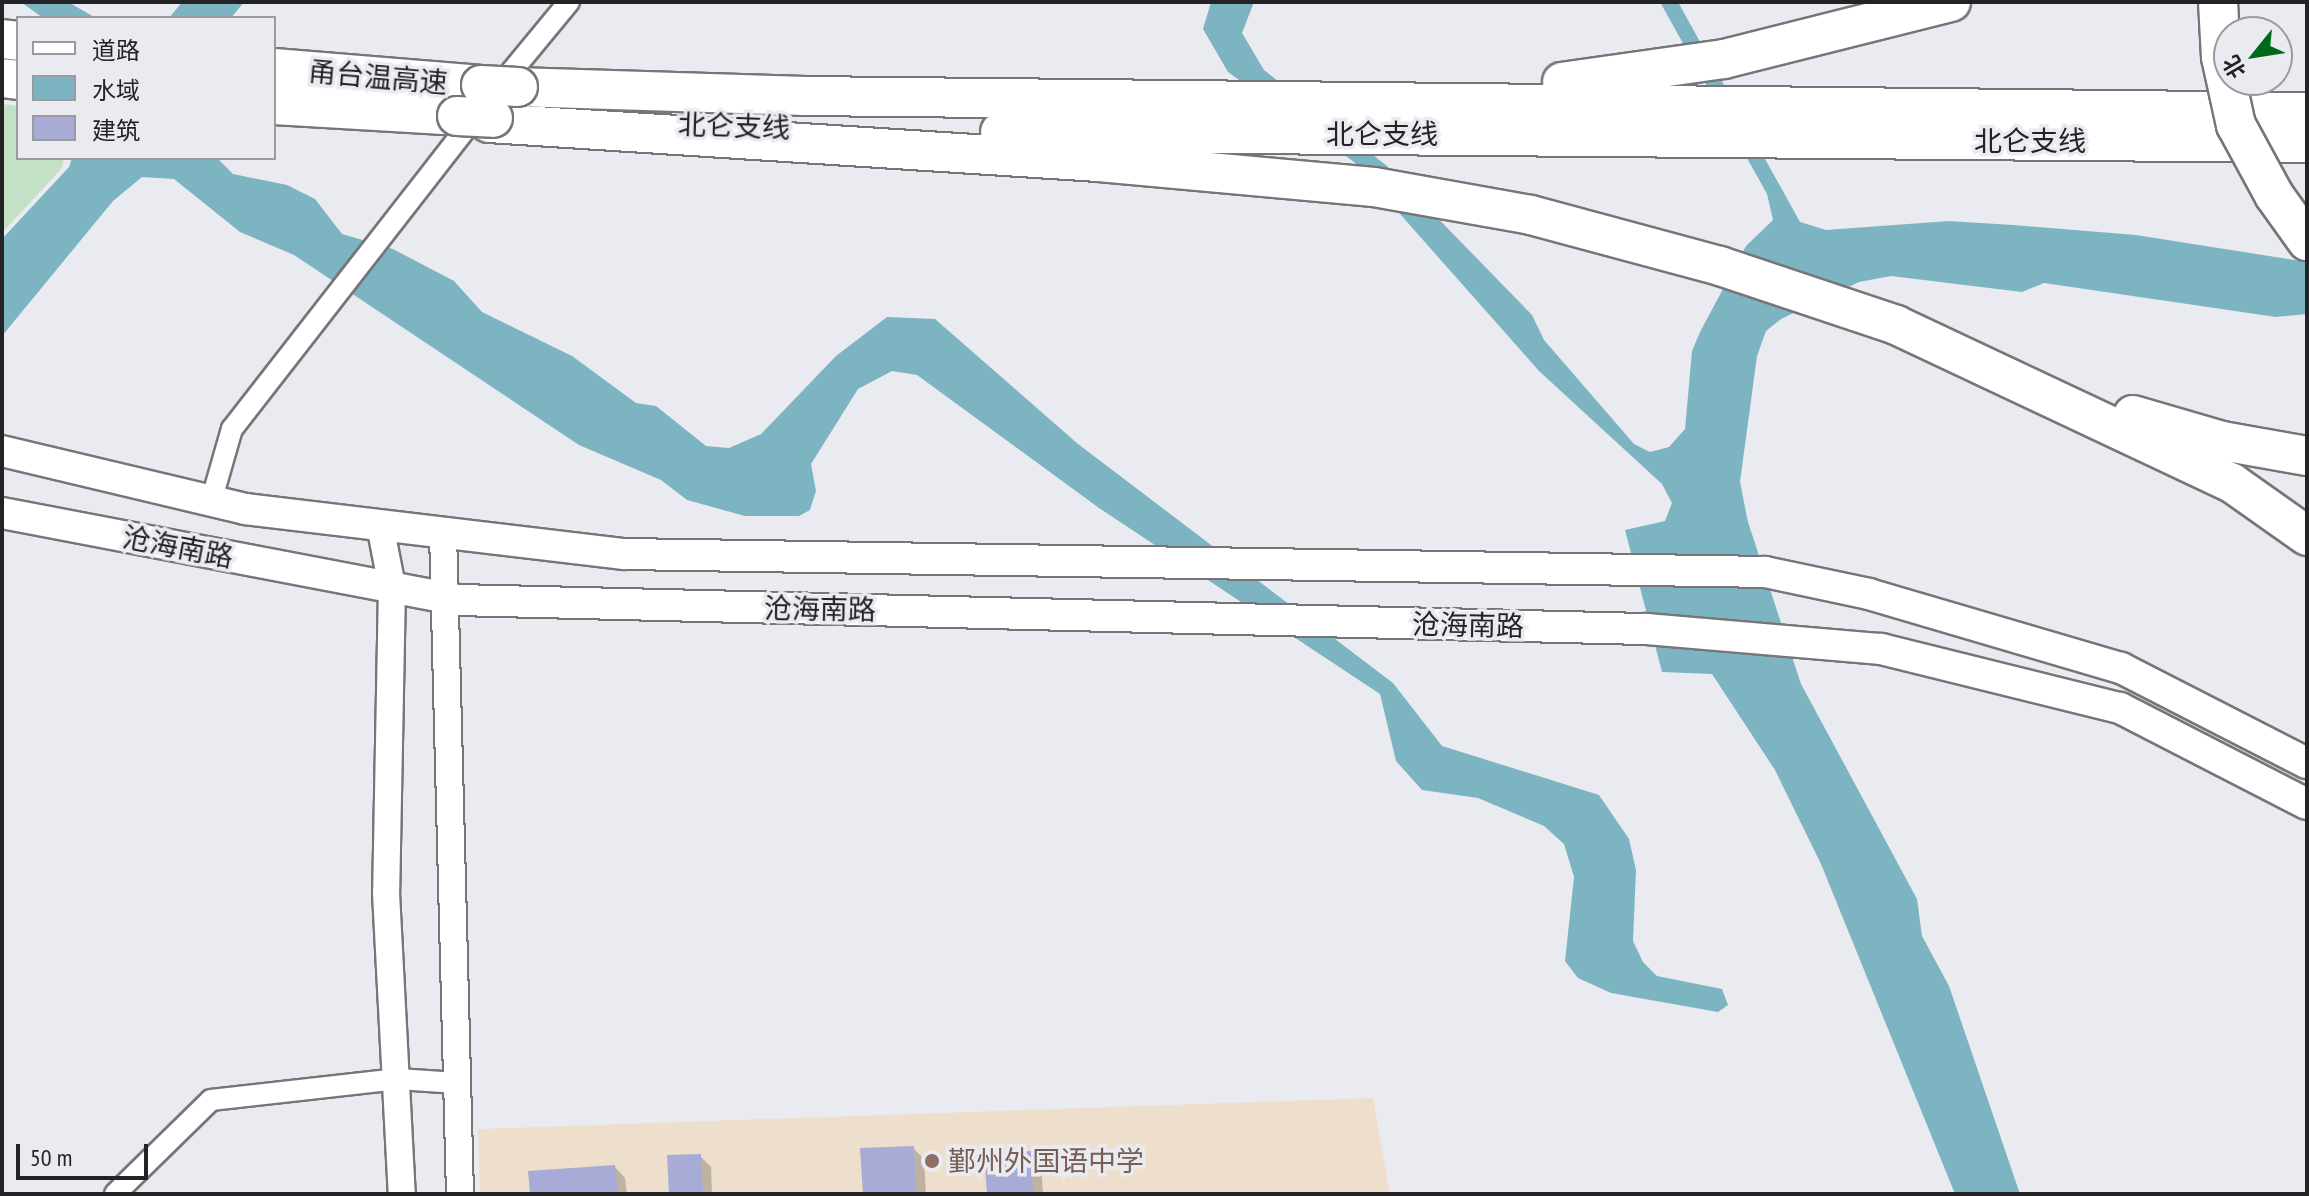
<!DOCTYPE html>
<html>
<head>
<meta charset="utf-8">
<style>
  body { margin:0 }
  #map { position:relative; width:2309px; height:1196px; overflow:hidden; background:#eaebf0; font-family:"PT Sans Narrow","Noto Sans SC",sans-serif }
  div>[style] { position:absolute }
  .education>* { inset:0; background:#eedfcc }
  .green>* { inset:0; background:#c4e1c6 }
  .water>* { inset:0; background:#7db4c1 }
  .shadow>* { inset:0; background:#0003 }
  .building>* { inset:0; background:#a7abd5 }
  .roads { filter:drop-shadow(2px 0 #75757a) drop-shadow(-2px 0 #75757a) drop-shadow(0 2px #75757a) drop-shadow(0 -2px #75757a) }
  .minor>* { height:20px; margin:-10px; padding:0 10px; transform-origin:10px; border-radius:10px; background:#fff }
  .tertiary>* { height:26px; margin:-13px; padding:0 13px; transform-origin:13px; border-radius:13px; background:#fff }
  .secondary>* { height:30px; margin:-15px; padding:0 15px; transform-origin:15px; border-radius:15px; background:#fff }
  .motorway>* { height:38px; margin:-19px; padding:0 19px; transform-origin:19px; border-radius:19px; background:#fff }
  .bridges { filter:drop-shadow(2px 0 #75757a) drop-shadow(-2px 0 #75757a) drop-shadow(0 2px #75757a) drop-shadow(0 -2px #75757a) }
  .motorway-bridge>* { height:38px; margin:-19px; padding:0 19px; transform-origin:19px; border-radius:19px; background:#fff }
  .dots>* { width:22px; height:22px; translate:-50% -50%; box-sizing:border-box; border:4px solid #eaebf0; border-radius:50% }
  span { translate:-50% -50%; white-space:nowrap; text-align:center; line-height:1.15; -webkit-text-stroke:7px #eaebf0; paint-order:stroke }
  .street-label { font-size:28px; color:#232325 }
  .education-label { font-size:28px; color:#785e54 }
  .left { translate:0 -50%; text-align:left }
  .frame { position:absolute; inset:0; border:4px solid #232325; pointer-events:none }
  .legend { position:absolute; left:16px; top:16px; width:260px; height:144px; box-sizing:border-box; background:#eaebf0; border:2px solid #9a9b9f; margin:0; padding:10px 14px; list-style:none; font-size:24px; color:#232325 }
  .legend li { display:flex; align-items:center; gap:16px; height:40px }
  .legend b { width:40px; border:2px solid #9a9b9f }
  .north { position:absolute; left:2213px; top:16px; width:80px; height:80px; box-sizing:border-box; background:#eaebf0; border:2px solid #9a9b9f; border-radius:50%; rotate:240deg; font-size:22px; font-weight:700; line-height:32px; text-align:center; color:#232325 }
  .north::after { content:''; display:block; margin:auto; width:28px; height:36px; background:#006a18; clip-path:polygon(50% 0,100% 100%,50% 72%,0 100%) }
  .scale { position:absolute; left:16px; top:1144px; width:132px; height:36px; box-sizing:border-box; border:4px solid #232325; border-top:0; padding-left:10px; font-size:24px; line-height:28px; white-space:nowrap; color:#232325; -webkit-text-stroke:6px #eaebf0; paint-order:stroke }
</style>
</head>
<body>
<div id="map">
  <div class="education">
    <i style="clip-path:polygon(1373px 1098px,1390px 1194px,480px 1194px,478px 1129px)"></i>
  </div>
  <div class="green">
    <i style="clip-path:polygon(2px 104px,18px 106px,18px 158px,64px 158px,62px 168px,2px 233px)"></i>
  </div>
  <div class="water">
    <i style="clip-path:polygon(21px 2px,68px 2px,96px 18px,43px 18px)"></i>
    <i style="clip-path:polygon(182px 2px,244px 2px,231px 18px,169px 18px)"></i>
    <i style="clip-path:polygon(1211px 2px,1254px 2px,1242px 33px,1264px 70px,1387px 166px,1532px 315px,1544px 340px,1634px 444px,1650px 452px,1669px 447px,1685px 429px,1692px 351px,1700px 332px,1746px 246px,1773px 220px,1767px 194px,1660px 2px,1678px 2px,1800px 222px,1826px 230px,1949px 221px,2013px 225px,2136px 235px,2307px 262px,2307px 314px,2276px 317px,2044px 283px,2022px 292px,1891px 276px,1859px 282px,1781px 319px,1766px 331px,1757px 356px,1740px 482px,1748px 522px,1801px 684px,1917px 899px,1922px 936px,1949px 986px,2020px 1194px,1955px 1194px,1821px 864px,1775px 770px,1712px 674px,1662px 672px,1625px 530px,1665px 521px,1672px 503px,1662px 484px,1539px 371px,1354px 162px,1228px 72px,1203px 29px)"></i>
    <i style="clip-path:polygon(72px 158px,217px 158px,233px 174px,287px 185px,315px 199px,342px 234px,393px 249px,454px 281px,482px 312px,572px 356px,636px 403px,656px 406px,706px 446px,729px 448px,761px 434px,836px 356px,887px 317px,935px 319px,1078px 444px,1393px 683px,1442px 746px,1599px 795px,1629px 839px,1636px 870px,1633px 941px,1643px 962px,1657px 976px,1722px 989px,1728px 1005px,1718px 1012px,1611px 993px,1578px 978px,1565px 961px,1574px 877px,1564px 844px,1544px 826px,1478px 798px,1422px 790px,1396px 761px,1380px 694px,1099px 508px,917px 375px,892px 371px,858px 389px,811px 464px,816px 491px,810px 510px,799px 516px,745px 516px,687px 500px,661px 480px,579px 445px,294px 255px,240px 232px,174px 179px,142px 177px,113px 201px,2px 336px,2px 239px,69px 167px)"></i>
  </div>
  <div class="shadow">
    <i style="clip-path:polygon(913px 1148px,924px 1159px,926px 1194px,865px 1194px)"></i>
    <i style="clip-path:polygon(1030px 1153px,1041px 1164px,1043px 1194px,989px 1194px)"></i>
    <i style="clip-path:polygon(700px 1156px,711px 1167px,712px 1194px,671px 1194px)"></i>
    <i style="clip-path:polygon(615px 1167px,625px 1178px,627px 1194px,532px 1194px)"></i>
  </div>
  <div class="building">
    <i style="clip-path:polygon(914px 1146px,916px 1194px,863px 1194px,860px 1148px)"></i>
    <i style="clip-path:polygon(1031px 1151px,1033px 1194px,987px 1194px,984px 1154px)"></i>
    <i style="clip-path:polygon(701px 1154px,703px 1194px,669px 1194px,667px 1155px)"></i>
    <i style="clip-path:polygon(615px 1165px,618px 1194px,530px 1194px,528px 1171px)"></i>
  </div>
  <div class="roads">
    <div class="minor">
      <i style="left:498px;top:88px;width:112px;rotate:-50.5deg"></i>
      <i style="left:211px;top:502px;width:76px;rotate:-74deg"></i>
      <i style="left:232px;top:429px;width:400px;rotate:-52.1deg"></i>
      <i style="left:115px;top:1194px;width:134px;rotate:-44.4deg"></i>
      <i style="left:211px;top:1100px;width:188px;rotate:-6.4deg"></i>
      <i style="left:398px;top:1079px;width:59px;rotate:3.9deg"></i>
    </div>
    <div class="tertiary">
      <i style="left:380px;top:525px;width:63px;rotate:79deg"></i>
      <i style="left:392px;top:587px;width:306px;rotate:91.1deg"></i>
      <i style="left:386px;top:893px;width:301px;rotate:87deg"></i>
      <i style="left:443px;top:532px;width:662px;rotate:88.53deg"></i>
    </div>
    <div class="secondary">
      <i style="left:2px;top:451px;width:250px;rotate:13.4deg"></i>
      <i style="left:245px;top:509px;width:382px;rotate:6.8deg"></i>
      <i style="left:624px;top:554px;width:1141px;rotate:0.9deg"></i>
      <i style="left:1765px;top:572px;width:106px;rotate:11.9deg"></i>
      <i style="left:1869px;top:594px;width:263px;rotate:16.4deg"></i>
      <i style="left:2121px;top:668px;width:209px;rotate:27.1deg"></i>
      <i style="left:2px;top:513px;width:463px;rotate:10.8deg"></i>
      <i style="left:457px;top:600px;width:1190px;rotate:1.4deg"></i>
      <i style="left:1647px;top:629px;width:235px;rotate:4.9deg"></i>
      <i style="left:1881px;top:649px;width:246px;rotate:13.9deg"></i>
      <i style="left:2120px;top:708px;width:210px;rotate:27.2deg"></i>
    </div>
    <div class="motorway">
      <i style="left:2px;top:39px;width:16px;rotate:7deg"></i>
      <i style="left:274px;top:68px;width:208px;rotate:4.7deg"></i>
      <i style="left:2px;top:78px;width:16px;rotate:7deg"></i>
      <i style="left:1562px;top:82px;width:164px;rotate:-8.1deg"></i>
      <i style="left:1724px;top:59px;width:234px;rotate:-14.1deg"></i>
      <i style="left:518px;top:87px;width:285px;rotate:1.8deg"></i>
      <i style="left:803px;top:96px;width:1504px;rotate:0.61deg"></i>
      <i style="left:274px;top:105px;width:183px;rotate:3.4deg"></i>
      <i style="left:489px;top:123px;width:611px;rotate:3.66deg"></i>
      <i style="left:1099px;top:162px;width:276px;rotate:5.2deg"></i>
      <i style="left:1374px;top:187px;width:159px;rotate:10.1deg"></i>
      <i style="left:1531px;top:215px;width:196px;rotate:15.1deg"></i>
      <i style="left:1720px;top:266px;width:186px;rotate:18.5deg"></i>
      <i style="left:1896px;top:325px;width:371px;rotate:25.2deg"></i>
      <i style="left:2232px;top:483px;width:92px;rotate:35.2deg"></i>
      <i style="left:1000px;top:132px;width:1307px;rotate:0.48deg"></i>
      <i style="left:2133px;top:415px;width:93px;rotate:16.3deg"></i>
      <i style="left:2222px;top:441px;width:86px;rotate:10deg"></i>
    </div>
  </div>
  <div class="bridges">
    <div class="motorway-bridge">
      <i style="left:2218px;top:2px;width:55px;rotate:86.9deg"></i>
      <i style="left:2221px;top:57px;width:70px;rotate:77.6deg"></i>
      <i style="left:2236px;top:125px;width:80px;rotate:61.5deg"></i>
      <i style="left:2274px;top:195px;width:57px;rotate:54.3deg"></i>
      <i style="left:481px;top:85px;width:37px;rotate:3deg"></i>
      <i style="left:457px;top:116px;width:36px;rotate:3deg"></i>
    </div>
  </div>
  <div class="dots">
    <i style="left:932px;top:1161px;background:#8d6e63"></i>
  </div>
  <div class="street-label">
    <span style="left:378px;top:77px;rotate:5deg">甬台温高速</span>
    <span style="left:734px;top:126px;rotate:2deg">北仑支线</span>
    <span style="left:1382px;top:134px">北仑支线</span>
    <span style="left:2030px;top:141px">北仑支线</span>
    <span style="left:178px;top:547px;rotate:11deg">沧海南路</span>
    <span style="left:820px;top:609px;rotate:1deg">沧海南路</span>
    <span style="left:1468px;top:625px;rotate:1deg">沧海南路</span>
  </div>
  <div class="education-label">
    <span class="left" style="left:948px;top:1161px">鄞州外国语中学</span>
  </div>
  <div class="frame"></div>
  <ul class="legend">
  <li><b style="height:10px;background:#fff"></b>道路</li>
  <li><b style="height:22px;background:#7db4c1"></b>水域</li>
  <li><b style="height:22px;background:#a7abd5"></b>建筑</li>
  </ul>
  <div class="north">北</div>
  <div class="scale">50 m</div>
</div>
</body>
</html>
